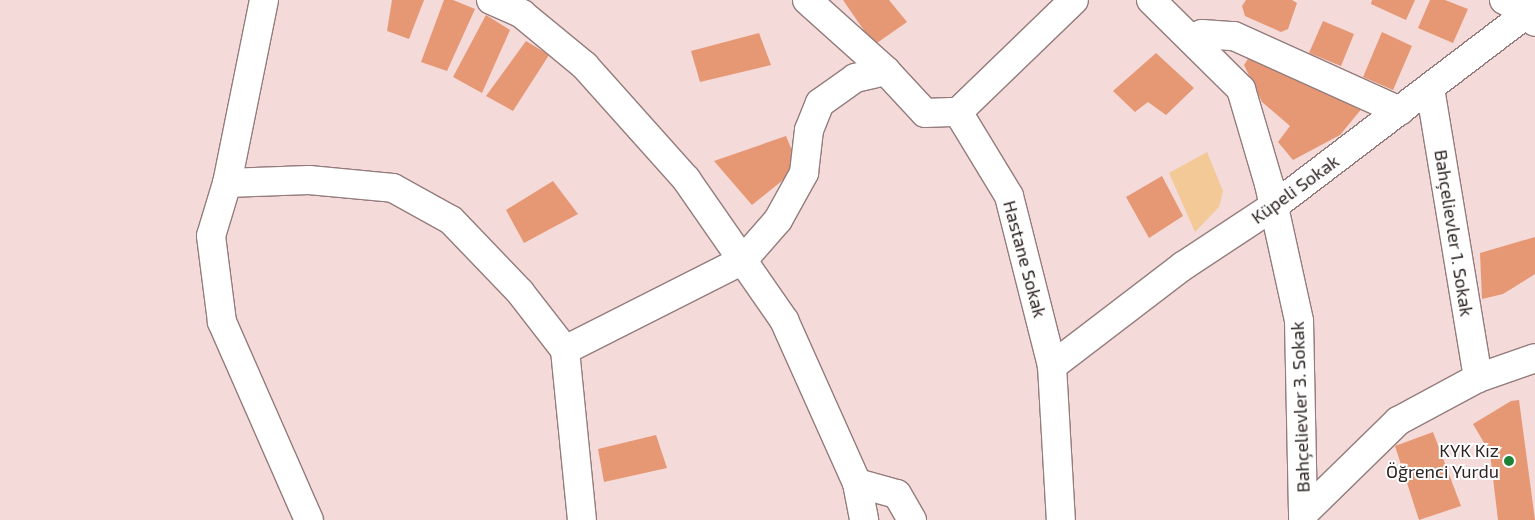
<!DOCTYPE html>
<html>
<head>
<meta charset="utf-8">
<style>
  body { margin:0 }
  #map { position:relative; width:1535px; height:520px; overflow:hidden; background:#f4dad9; font-family:"Exo 2",sans-serif }
  div>[style] { position:absolute }
  .green>* { inset:0; background:#f3c997 }
  .building>* { inset:0; background:#e69874 }
  .roads { filter:drop-shadow(1px 0 #947c7c) drop-shadow(-1px 0 #947c7c) drop-shadow(0 1px #947c7c) drop-shadow(0 -1px #947c7c) }
  .minor>* { height:28px; margin:-14px; padding:0 14px; transform-origin:14px; border-radius:14px; background:#fff }
  .dots>* { width:14px; height:14px; translate:-50% -50%; box-sizing:border-box; border:2px solid #fff; border-radius:50% }
  span { translate:-50% -50%; white-space:nowrap; text-align:center; line-height:1.15; -webkit-text-stroke:4px #fff; paint-order:stroke }
  .street-label { font-size:18px; color:#2b2221 }
  .poi-label { font-size:18px; color:#2b2221 }
  .right { translate:-100% -50%; text-align:right }
</style>
</head>
<body>
<div id="map">
  <div class="green">
    <i style="clip-path:polygon(1207px 152px,1223px 191px,1219px 207px,1195px 232px,1169px 173px)"></i>
  </div>
  <div class="building">
    <i style="clip-path:polygon(392px 0,424px 0,409px 39px,387px 31px)"></i>
    <i style="clip-path:polygon(444px 0,453px 0,475px 9px,447px 71px,421px 62px)"></i>
    <i style="clip-path:polygon(843px 0,889px 0,907px 22px,874px 45px)"></i>
    <i style="clip-path:polygon(1246px 0,1292px 0,1297px 3px,1288px 29px,1281px 32px,1245px 16px,1242px 6px)"></i>
    <i style="clip-path:polygon(1372px 0,1415px 0,1406px 20px,1371px 4px)"></i>
    <i style="clip-path:polygon(1430px 0,1445px 0,1468px 9px,1453px 43px,1418px 28px)"></i>
    <i style="clip-path:polygon(486px 15px,510px 30px,482px 93px,453px 77px)"></i>
    <i style="clip-path:polygon(1323px 21px,1354px 34px,1341px 66px,1309px 53px)"></i>
    <i style="clip-path:polygon(1382px 32px,1412px 46px,1393px 90px,1363px 77px)"></i>
    <i style="clip-path:polygon(759px 33px,771px 65px,700px 82px,691px 51px)"></i>
    <i style="clip-path:polygon(526px 41px,549px 55px,513px 111px,486px 96px)"></i>
    <i style="clip-path:polygon(1253px 51px,1368px 101px,1340px 135px,1293px 160px,1278px 142px,1290px 126px,1262px 102px,1244px 65px)"></i>
    <i style="clip-path:polygon(1156px 53px,1194px 88px,1166px 115px,1148px 102px,1135px 112px,1113px 91px)"></i>
    <i style="clip-path:polygon(786px 136px,799px 167px,752px 205px,714px 161px)"></i>
    <i style="clip-path:polygon(1162px 176px,1183px 216px,1149px 238px,1126px 197px)"></i>
    <i style="clip-path:polygon(553px 181px,578px 214px,524px 243px,506px 210px)"></i>
    <i style="clip-path:polygon(1535px 237px,1535px 274px,1503px 294px,1482px 299px,1480px 253px)"></i>
    <i style="clip-path:polygon(1519px 400px,1535px 520px,1498px 520px,1490px 453px,1473px 424px,1511px 401px)"></i>
    <i style="clip-path:polygon(1433px 432px,1461px 506px,1419px 520px,1395px 446px)"></i>
    <i style="clip-path:polygon(656px 435px,667px 468px,604px 482px,598px 449px)"></i>
  </div>
  <div class="roads">
    <div class="minor">
      <i style="left:264px;top:0;width:187px;rotate:101.4deg"></i>
      <i style="left:227px;top:183px;width:55px;rotate:106.8deg"></i>
      <i style="left:211px;top:236px;width:87px;rotate:82.7deg"></i>
      <i style="left:222px;top:322px;width:216px;rotate:66.3deg"></i>
      <i style="left:491px;top:0;width:34px;rotate:24deg"></i>
      <i style="left:522px;top:14px;width:82px;rotate:39.5deg"></i>
      <i style="left:585px;top:66px;width:152px;rotate:48.2deg"></i>
      <i style="left:686px;top:179px;width:172px;rotate:55.2deg"></i>
      <i style="left:784px;top:320px;width:179px;rotate:65.9deg"></i>
      <i style="left:857px;top:483px;width:38px;rotate:79deg"></i>
      <i style="left:807px;top:0;width:106px;rotate:41.9deg"></i>
      <i style="left:886px;top:71px;width:57px;rotate:47.1deg"></i>
      <i style="left:925px;top:113px;width:33px;rotate:-2deg"></i>
      <i style="left:1151px;top:0;width:127px;rotate:44.7deg"></i>
      <i style="left:1241px;top:89px;width:99px;rotate:73.6deg"></i>
      <i style="left:1269px;top:184px;width:140px;rotate:77.6deg"></i>
      <i style="left:1299px;top:321px;width:199px;rotate:88.8deg"></i>
      <i style="left:1504px;top:0;width:27px;rotate:27deg"></i>
      <i style="left:1528px;top:12px;width:12px;rotate:55deg"></i>
      <i style="left:1192px;top:39px;width:11px;rotate:-27deg"></i>
      <i style="left:1202px;top:34px;width:32px;rotate:4deg"></i>
      <i style="left:1234px;top:36px;width:182px;rotate:24.3deg"></i>
      <i style="left:1430px;top:88px;width:294px;rotate:80.6deg"></i>
      <i style="left:958px;top:112px;width:98px;rotate:58.7deg"></i>
      <i style="left:1009px;top:196px;width:175px;rotate:75.8deg"></i>
      <i style="left:1052px;top:366px;width:154px;rotate:86.7deg"></i>
      <i style="left:958px;top:112px;width:161px;rotate:-44deg"></i>
      <i style="left:227px;top:183px;width:82px;rotate:-2.1deg"></i>
      <i style="left:309px;top:180px;width:84px;rotate:5.4deg"></i>
      <i style="left:393px;top:188px;width:66px;rotate:28.9deg"></i>
      <i style="left:451px;top:220px;width:100px;rotate:46.2deg"></i>
      <i style="left:520px;top:292px;width:73px;rotate:52.2deg"></i>
      <i style="left:565px;top:350px;width:171px;rotate:84.3deg"></i>
      <i style="left:565px;top:350px;width:199px;rotate:-26.8deg"></i>
      <i style="left:743px;top:260px;width:53px;rotate:-48.8deg"></i>
      <i style="left:778px;top:220px;width:54px;rotate:-61deg"></i>
      <i style="left:804px;top:173px;width:43px;rotate:-83.4deg"></i>
      <i style="left:809px;top:130px;width:29px;rotate:-68deg"></i>
      <i style="left:820px;top:103px;width:43px;rotate:-35.5deg"></i>
      <i style="left:855px;top:78px;width:32px;rotate:-13deg"></i>
      <i style="left:1052px;top:366px;width:165px;rotate:-37.4deg"></i>
      <i style="left:1183px;top:266px;width:109px;rotate:-33.4deg"></i>
      <i style="left:1274px;top:206px;width:328px;rotate:-37.3deg"></i>
      <i style="left:857px;top:483px;width:41px;rotate:15.4deg"></i>
      <i style="left:897px;top:494px;width:30px;rotate:60deg"></i>
      <i style="left:1304px;top:513px;width:132px;rotate:-44.4deg"></i>
      <i style="left:1398px;top:421px;width:91px;rotate:-28.3deg"></i>
      <i style="left:1478px;top:378px;width:60px;rotate:-19.3deg"></i>
    </div>
  </div>
  <div class="dots">
    <i style="left:1509px;top:461px;background:#1d8235"></i>
  </div>
  <div class="street-label">
    <span style="left:1295px;top:189px;rotate:-36deg">Küpeli Sokak</span>
    <span style="left:1454px;top:233px;rotate:81deg">Bahçelievler 1. Sokak</span>
    <span style="left:1025px;top:259px;rotate:75deg">Hastane Sokak</span>
    <span style="left:1300px;top:407px;rotate:-92deg">Bahçelievler 3. Sokak</span>
  </div>
  <div class="poi-label">
    <span class="right" style="left:1499px;top:461px">KYK Kız<br>Öğrenci Yurdu</span>
  </div>
</div>
</body>
</html>
